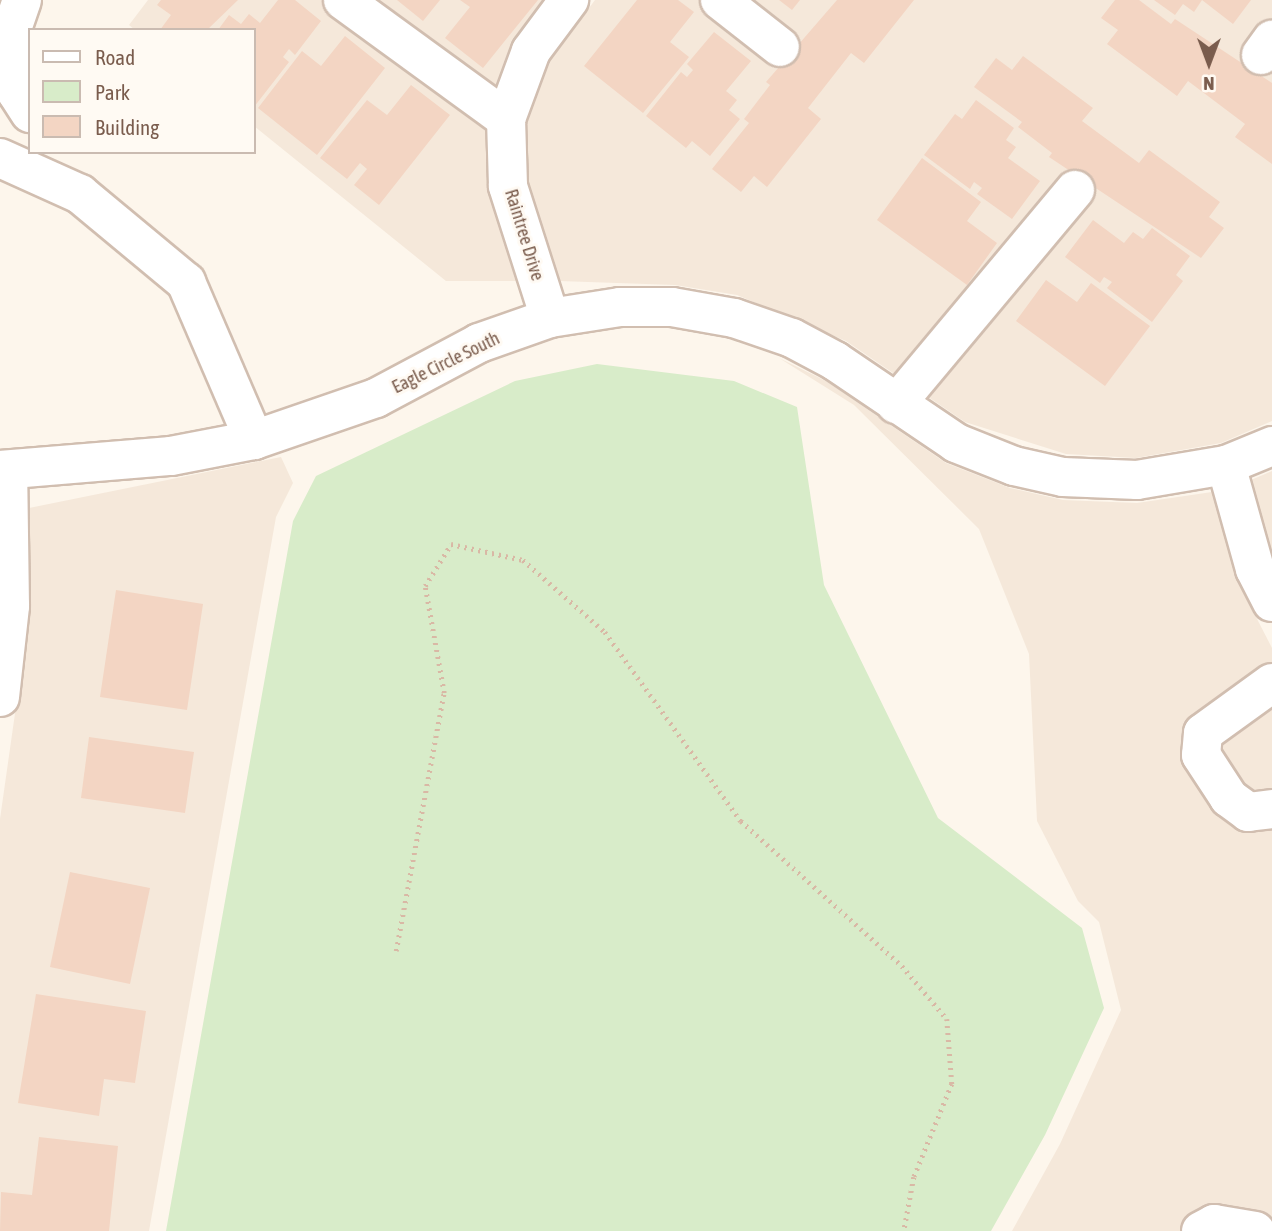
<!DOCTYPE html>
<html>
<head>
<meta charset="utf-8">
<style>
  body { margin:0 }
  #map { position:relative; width:1272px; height:1231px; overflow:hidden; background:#fdf6ec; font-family:"Asap Condensed",sans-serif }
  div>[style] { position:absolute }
  .residential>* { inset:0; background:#f5e8da }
  .green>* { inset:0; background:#d8ecc9 }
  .building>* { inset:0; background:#f3d5c3 }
  .path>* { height:4.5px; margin-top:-2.25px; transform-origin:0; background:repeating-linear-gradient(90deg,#d9b8a5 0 2px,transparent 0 7px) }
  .roads { filter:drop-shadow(2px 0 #d1beb0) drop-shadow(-2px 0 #d1beb0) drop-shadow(0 2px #d1beb0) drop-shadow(0 -2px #d1beb0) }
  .minor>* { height:38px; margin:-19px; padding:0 19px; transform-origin:19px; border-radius:19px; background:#fff }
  span { translate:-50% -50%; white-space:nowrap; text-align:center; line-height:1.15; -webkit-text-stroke:6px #fffaf3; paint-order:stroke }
  .street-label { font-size:18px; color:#7a5c4d }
  .legend { position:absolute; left:28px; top:28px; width:228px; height:126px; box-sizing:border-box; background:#fffaf3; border:2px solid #cabbb1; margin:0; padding:9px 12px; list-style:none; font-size:21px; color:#7a5c4d }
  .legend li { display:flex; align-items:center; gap:14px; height:35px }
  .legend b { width:35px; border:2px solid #cabbb1 }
  .north { position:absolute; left:1174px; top:28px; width:70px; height:70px; -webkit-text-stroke:5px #fffaf3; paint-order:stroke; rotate:180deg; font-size:19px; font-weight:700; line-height:28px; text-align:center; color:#7a5c4d }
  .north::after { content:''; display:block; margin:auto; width:24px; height:32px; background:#7a5c4d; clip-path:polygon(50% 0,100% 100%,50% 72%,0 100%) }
</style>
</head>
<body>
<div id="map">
  <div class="residential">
    <i style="clip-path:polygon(148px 0,543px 0,512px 43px,486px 120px,489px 194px,516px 281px,446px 281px,254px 126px,254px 30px,135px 30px,129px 25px)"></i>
    <i style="clip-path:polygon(595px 0,1272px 0,1272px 421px,1221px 443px,1136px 458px,1066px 454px,965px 422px,846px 341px,737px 295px,675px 285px,559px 281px,528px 182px,527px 123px,548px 63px)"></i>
    <i style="clip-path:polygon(779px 358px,826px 381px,946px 463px,1010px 488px,1063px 500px,1137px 503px,1212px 492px,1237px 580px,1272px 648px,1272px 1231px,1012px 1231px,1060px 1144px,1121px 1010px,1099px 922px,1078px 901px,1037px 821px,1029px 654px,979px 529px,854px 405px)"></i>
    <i style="clip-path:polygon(281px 457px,293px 483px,276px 517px,149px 1231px,0 1231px,0 819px,30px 608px,29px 508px)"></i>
    <i style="clip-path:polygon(1272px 471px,1272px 556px,1251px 480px)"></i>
  </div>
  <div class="green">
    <i style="clip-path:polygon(597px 364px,734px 381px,797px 407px,824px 585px,938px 818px,1082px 928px,1104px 1008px,1045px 1135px,991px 1231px,166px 1231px,293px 521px,316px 476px,515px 381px)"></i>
  </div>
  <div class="building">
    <i style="clip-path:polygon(161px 0,238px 0,207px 30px,160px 30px,171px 15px,157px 5px)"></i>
    <i style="clip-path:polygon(278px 0,295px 0,321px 21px,295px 55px,289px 49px,283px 57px,289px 62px,254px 107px,254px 30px,218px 30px,229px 15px,241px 24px,249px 14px,260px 23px)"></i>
    <i style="clip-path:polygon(397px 0,440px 0,423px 21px)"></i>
    <i style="clip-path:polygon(460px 0,538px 0,483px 68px,445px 38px,470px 7px)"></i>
    <i style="clip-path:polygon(637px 0,678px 0,694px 12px,670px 42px,689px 57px,643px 113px,584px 66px)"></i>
    <i style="clip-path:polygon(779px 0,800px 0,792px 10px)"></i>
    <i style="clip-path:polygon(837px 0,914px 0,864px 63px,851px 53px,808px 108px,821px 119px,767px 187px,754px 176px,741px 192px,712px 169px,749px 123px,744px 119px,770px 85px,766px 82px)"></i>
    <i style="clip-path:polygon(1115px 0,1139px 0,1171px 24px,1175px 19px,1272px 83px,1272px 164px,1235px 137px,1245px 124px,1188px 81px,1177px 96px,1107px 44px,1118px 30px,1101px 18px)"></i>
    <i style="clip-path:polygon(1154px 0,1251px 0,1233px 24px,1202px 0,1194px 12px,1183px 4px,1175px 15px)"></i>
    <i style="clip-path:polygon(714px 32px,751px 61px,726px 91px,737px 100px,729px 110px,740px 119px,710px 156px,692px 141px,686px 148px,646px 116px,681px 72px,687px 77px,693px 70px,687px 64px)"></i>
    <i style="clip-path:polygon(345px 36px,385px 68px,317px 155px,258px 108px,302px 51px,321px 66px)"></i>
    <i style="clip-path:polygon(1023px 56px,1093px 108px,1082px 121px,1139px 163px,1149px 150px,1220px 202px,1209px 217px,1224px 228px,1201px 258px,1049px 157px,1052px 153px,1018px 127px,1022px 122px,974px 87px,996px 58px,1012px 70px)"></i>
    <i style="clip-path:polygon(411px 85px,450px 115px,379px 205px,354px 185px,367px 169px,360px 163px,347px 179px,320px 158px,367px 100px,387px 115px)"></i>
    <i style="clip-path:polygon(976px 100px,1014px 128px,1006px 140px,1016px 147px,1008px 158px,1040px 181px,1012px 219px,977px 194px,982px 188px,974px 182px,970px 189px,924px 155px,955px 114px,962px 119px)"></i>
    <i style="clip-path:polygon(922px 158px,981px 202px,967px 221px,997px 243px,967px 285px,877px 220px)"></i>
    <i style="clip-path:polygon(1093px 220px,1124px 243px,1133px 232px,1143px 239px,1152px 228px,1190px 256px,1176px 275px,1183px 281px,1152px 322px,1107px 288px,1112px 282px,1104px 277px,1100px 283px,1065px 257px)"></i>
    <i style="clip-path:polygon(1046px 280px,1077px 302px,1091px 283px,1150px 326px,1105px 386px,1016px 321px)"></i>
    <i style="clip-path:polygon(116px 590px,203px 604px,187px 710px,100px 697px)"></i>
    <i style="clip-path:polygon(89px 737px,194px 752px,185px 813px,81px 798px)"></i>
    <i style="clip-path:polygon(70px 872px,150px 888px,130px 984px,50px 967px)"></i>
    <i style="clip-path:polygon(36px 994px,146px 1011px,135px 1083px,104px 1079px,99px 1116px,18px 1103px)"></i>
    <i style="clip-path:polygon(39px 1137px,118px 1146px,109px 1231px,0 1231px,1px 1192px,32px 1195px)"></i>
  </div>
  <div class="path">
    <i style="left:396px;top:951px;width:262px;rotate:-79.5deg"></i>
    <i style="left:444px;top:693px;width:109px;rotate:-100.1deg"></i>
    <i style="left:425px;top:586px;width:49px;rotate:-58.2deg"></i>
    <i style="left:451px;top:544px;width:74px;rotate:12.5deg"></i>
    <i style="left:523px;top:560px;width:109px;rotate:41.3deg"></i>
    <i style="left:605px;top:632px;width:233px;rotate:54.3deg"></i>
    <i style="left:741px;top:821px;width:217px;rotate:42deg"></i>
    <i style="left:902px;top:966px;width:70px;rotate:49.7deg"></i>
    <i style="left:947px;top:1019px;width:65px;rotate:85.6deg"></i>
    <i style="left:952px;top:1084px;width:100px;rotate:112.2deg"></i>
    <i style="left:914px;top:1177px;width:55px;rotate:100.5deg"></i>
  </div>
  <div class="roads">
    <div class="minor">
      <i style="left:22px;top:0;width:28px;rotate:109deg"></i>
      <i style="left:13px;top:26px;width:36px;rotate:92deg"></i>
      <i style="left:12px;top:62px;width:31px;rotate:81deg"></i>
      <i style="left:17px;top:93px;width:24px;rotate:57deg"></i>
      <i style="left:343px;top:0;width:202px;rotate:36.1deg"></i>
      <i style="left:720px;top:0;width:76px;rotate:38.1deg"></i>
      <i style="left:1261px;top:55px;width:19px;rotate:-54deg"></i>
      <i style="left:0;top:158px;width:88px;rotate:24.2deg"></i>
      <i style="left:80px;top:194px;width:138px;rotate:39.7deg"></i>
      <i style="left:186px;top:282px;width:172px;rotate:66.7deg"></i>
      <i style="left:550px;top:318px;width:139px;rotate:-107.7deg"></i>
      <i style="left:508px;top:186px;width:67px;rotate:-91.7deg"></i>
      <i style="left:506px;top:119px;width:72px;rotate:-69.8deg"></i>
      <i style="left:531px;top:51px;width:64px;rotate:-53.3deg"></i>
      <i style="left:896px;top:404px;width:279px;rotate:-50.1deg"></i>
      <i style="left:1226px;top:465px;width:108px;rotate:74.4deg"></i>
      <i style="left:1255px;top:569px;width:37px;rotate:63deg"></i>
      <i style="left:0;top:470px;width:172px;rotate:-4.7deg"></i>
      <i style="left:171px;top:456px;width:85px;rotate:-10.9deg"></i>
      <i style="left:254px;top:440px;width:129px;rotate:-19deg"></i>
      <i style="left:376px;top:398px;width:117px;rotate:-28.1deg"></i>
      <i style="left:479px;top:343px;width:75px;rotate:-19.4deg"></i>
      <i style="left:550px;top:318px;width:71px;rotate:-8.9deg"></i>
      <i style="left:620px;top:307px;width:52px"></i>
      <i style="left:672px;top:307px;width:63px;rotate:10.1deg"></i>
      <i style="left:734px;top:318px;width:61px;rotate:19deg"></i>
      <i style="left:792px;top:338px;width:49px;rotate:28.1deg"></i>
      <i style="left:835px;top:361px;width:146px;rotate:34.1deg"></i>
      <i style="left:956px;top:443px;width:62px;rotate:21.6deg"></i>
      <i style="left:1014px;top:466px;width:50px;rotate:12.7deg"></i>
      <i style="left:1063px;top:477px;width:74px;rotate:2.3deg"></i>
      <i style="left:1137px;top:480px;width:90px;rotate:-9.6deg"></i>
      <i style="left:1226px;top:465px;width:50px;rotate:-22.4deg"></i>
      <i style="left:1272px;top:683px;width:85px;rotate:144.1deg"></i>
      <i style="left:1203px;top:733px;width:22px;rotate:95deg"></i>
      <i style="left:1201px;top:755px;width:51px;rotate:56.9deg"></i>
      <i style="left:1229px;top:798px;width:24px;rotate:36deg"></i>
      <i style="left:1248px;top:812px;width:24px;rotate:-7deg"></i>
      <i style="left:0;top:697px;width:92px;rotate:-83.7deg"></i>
      <i style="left:10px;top:606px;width:136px;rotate:-90.8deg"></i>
      <i style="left:1201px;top:1231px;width:15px;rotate:-28deg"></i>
      <i style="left:1214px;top:1224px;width:42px;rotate:9.7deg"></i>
    </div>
  </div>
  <div class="street-label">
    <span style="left:524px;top:235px;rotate:73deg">Raintree Drive</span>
    <span style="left:446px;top:363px;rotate:-26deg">Eagle Circle South</span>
  </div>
  <ul class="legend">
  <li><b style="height:9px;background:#fff"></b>Road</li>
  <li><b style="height:19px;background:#d8ecc9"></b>Park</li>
  <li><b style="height:19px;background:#f3d5c3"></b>Building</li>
  </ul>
  <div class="north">N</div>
</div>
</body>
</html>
